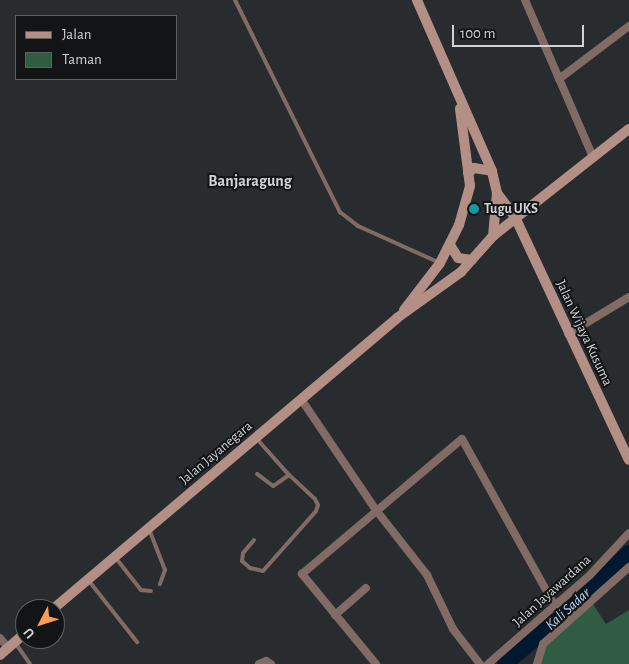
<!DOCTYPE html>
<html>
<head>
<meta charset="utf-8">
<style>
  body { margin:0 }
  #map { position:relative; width:629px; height:664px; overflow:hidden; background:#282c2f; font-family:"Alegreya Sans",sans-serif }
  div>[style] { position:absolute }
  .green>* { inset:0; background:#2f5c42 }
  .river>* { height:16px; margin:-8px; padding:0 8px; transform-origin:8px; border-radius:8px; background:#001930 }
  .lane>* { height:4px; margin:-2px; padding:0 2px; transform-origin:2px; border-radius:2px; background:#836b65 }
  .street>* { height:8px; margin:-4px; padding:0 4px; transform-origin:4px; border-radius:4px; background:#836b65 }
  .secondary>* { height:10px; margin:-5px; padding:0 5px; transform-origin:5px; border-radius:5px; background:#b48f85 }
  .dots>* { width:14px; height:14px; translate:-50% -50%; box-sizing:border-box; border:2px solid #121415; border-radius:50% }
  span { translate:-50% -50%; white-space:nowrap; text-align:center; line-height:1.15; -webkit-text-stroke:4px #121415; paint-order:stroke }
  .poi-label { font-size:14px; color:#d0d2d5; font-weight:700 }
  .left { translate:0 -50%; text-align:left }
  .street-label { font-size:14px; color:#d0d2d5 }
  .water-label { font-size:15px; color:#b3d6f8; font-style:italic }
  .quarter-label { font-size:16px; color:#d0d2d5; font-weight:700 }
  .legend { position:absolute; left:15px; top:15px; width:162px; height:65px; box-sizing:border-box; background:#121415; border:1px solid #5e6062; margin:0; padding:6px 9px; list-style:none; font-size:15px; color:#d0d2d5 }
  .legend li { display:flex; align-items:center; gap:10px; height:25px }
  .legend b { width:25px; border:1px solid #5e6062 }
  .north { position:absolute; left:15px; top:599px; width:50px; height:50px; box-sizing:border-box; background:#121415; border:1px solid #5e6062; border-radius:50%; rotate:230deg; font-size:14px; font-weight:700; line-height:20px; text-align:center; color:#d0d2d5 }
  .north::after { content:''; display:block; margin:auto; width:18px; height:22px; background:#fd9d55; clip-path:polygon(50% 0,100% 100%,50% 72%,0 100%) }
  .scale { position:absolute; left:452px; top:25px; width:132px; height:22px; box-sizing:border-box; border:2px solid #d0d2d5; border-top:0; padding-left:6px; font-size:15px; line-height:18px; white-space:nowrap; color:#d0d2d5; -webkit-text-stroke:4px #121415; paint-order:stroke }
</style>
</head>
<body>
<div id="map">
  <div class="green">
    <i style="clip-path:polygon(593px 604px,606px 624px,629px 610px,629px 664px,540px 664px,546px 646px)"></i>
  </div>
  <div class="river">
    <i style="left:505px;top:664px;width:94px;rotate:-40.3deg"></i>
    <i style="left:577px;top:603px;width:72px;rotate:-43.9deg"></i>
  </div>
  <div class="lane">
    <i style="left:235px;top:0;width:237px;rotate:63.7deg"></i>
    <i style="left:340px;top:212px;width:23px;rotate:38deg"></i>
    <i style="left:358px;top:226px;width:90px;rotate:24.3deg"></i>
    <i style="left:257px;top:439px;width:48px;rotate:48.4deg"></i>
    <i style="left:289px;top:475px;width:19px;rotate:145deg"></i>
    <i style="left:273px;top:486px;width:20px;rotate:-143deg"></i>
    <i style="left:149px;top:529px;width:44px;rotate:68.7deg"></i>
    <i style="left:165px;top:570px;width:15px;rotate:110deg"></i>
    <i style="left:254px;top:540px;width:17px;rotate:130deg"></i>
    <i style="left:243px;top:553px;width:8px;rotate:97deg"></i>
    <i style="left:242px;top:561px;width:11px;rotate:41deg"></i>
    <i style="left:250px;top:568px;width:13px;rotate:13deg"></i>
    <i style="left:263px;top:571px;width:80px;rotate:-48.5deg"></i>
    <i style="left:316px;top:511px;width:6px;rotate:-72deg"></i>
    <i style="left:318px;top:505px;width:7px;rotate:-117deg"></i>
    <i style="left:315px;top:499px;width:35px;rotate:-137deg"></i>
    <i style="left:115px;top:557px;width:42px;rotate:51.8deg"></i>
    <i style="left:141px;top:590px;width:10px;rotate:6deg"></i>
    <i style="left:89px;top:581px;width:78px;rotate:51.8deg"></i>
    <i style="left:16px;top:644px;width:24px;rotate:55deg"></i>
  </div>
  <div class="street">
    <i style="left:525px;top:0;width:171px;rotate:66.6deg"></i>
    <i style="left:559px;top:79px;width:88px;rotate:-37.1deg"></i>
    <i style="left:568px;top:334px;width:71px;rotate:-31.2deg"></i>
    <i style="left:301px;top:399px;width:134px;rotate:56deg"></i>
    <i style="left:376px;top:510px;width:83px;rotate:51.9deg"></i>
    <i style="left:427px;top:575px;width:60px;rotate:64.3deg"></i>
    <i style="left:453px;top:629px;width:44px;rotate:52.4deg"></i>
    <i style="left:335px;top:615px;width:41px;rotate:-41.1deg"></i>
    <i style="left:0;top:638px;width:13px;rotate:51deg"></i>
    <i style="left:259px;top:664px;width:8px;rotate:-23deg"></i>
    <i style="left:266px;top:661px;width:6px;rotate:31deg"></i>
    <i style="left:376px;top:664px;width:117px;rotate:-129.4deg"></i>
    <i style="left:302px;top:574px;width:209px;rotate:-40.2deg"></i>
    <i style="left:462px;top:439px;width:191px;rotate:60.9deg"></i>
    <i style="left:488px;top:664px;width:135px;rotate:-41.1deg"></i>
    <i style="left:590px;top:575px;width:57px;rotate:-47.1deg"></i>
    <i style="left:537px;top:664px;width:21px;rotate:-73deg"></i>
    <i style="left:543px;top:644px;width:115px;rotate:-41.8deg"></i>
  </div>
  <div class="secondary">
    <i style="left:468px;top:173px;width:8px;rotate:-40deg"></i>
    <i style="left:474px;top:168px;width:18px;rotate:9deg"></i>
    <i style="left:497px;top:193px;width:30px;rotate:53deg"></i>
    <i style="left:515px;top:217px;width:268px;rotate:64.9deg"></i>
    <i style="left:493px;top:236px;width:173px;rotate:-38.2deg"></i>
    <i style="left:450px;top:245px;width:15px;rotate:58deg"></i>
    <i style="left:458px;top:258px;width:14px;rotate:8deg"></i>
    <i style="left:404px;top:310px;width:59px;rotate:-52.5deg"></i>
    <i style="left:440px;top:263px;width:42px;rotate:-63.4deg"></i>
    <i style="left:459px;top:225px;width:41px;rotate:-74.2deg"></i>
    <i style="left:470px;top:186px;width:78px;rotate:-97.4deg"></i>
    <i style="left:53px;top:609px;width:451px;rotate:-40.2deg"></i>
    <i style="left:397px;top:318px;width:79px;rotate:-35.7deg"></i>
    <i style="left:461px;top:272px;width:48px;rotate:-48.4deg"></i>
    <i style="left:493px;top:236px;width:43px;rotate:-84.7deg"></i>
    <i style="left:497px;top:193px;width:23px;rotate:-103deg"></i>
    <i style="left:492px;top:171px;width:187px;rotate:-113.7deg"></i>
    <i style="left:0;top:655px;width:33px;rotate:-41deg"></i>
  </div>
  <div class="dots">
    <i style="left:474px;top:209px;background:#0f9aa8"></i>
  </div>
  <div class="poi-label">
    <span class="left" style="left:484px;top:209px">Tugu UKS</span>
  </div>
  <div class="street-label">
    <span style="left:584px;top:333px;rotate:65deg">Jalan Wijaya Kusuma</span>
    <span style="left:216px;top:453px;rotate:-40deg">Jalan Jayanegara</span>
    <span style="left:552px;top:591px;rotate:-42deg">Jalan Jayawardana</span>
  </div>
  <div class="water-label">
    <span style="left:568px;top:609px;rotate:-42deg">Kali Sadar</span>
  </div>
  <div class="quarter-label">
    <span style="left:250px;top:181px">Banjaragung</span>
  </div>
  <ul class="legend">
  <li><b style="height:6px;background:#b48f85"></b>Jalan</li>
  <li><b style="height:14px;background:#2f5c42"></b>Taman</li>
  </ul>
  <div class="north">U</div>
  <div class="scale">100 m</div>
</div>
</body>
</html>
